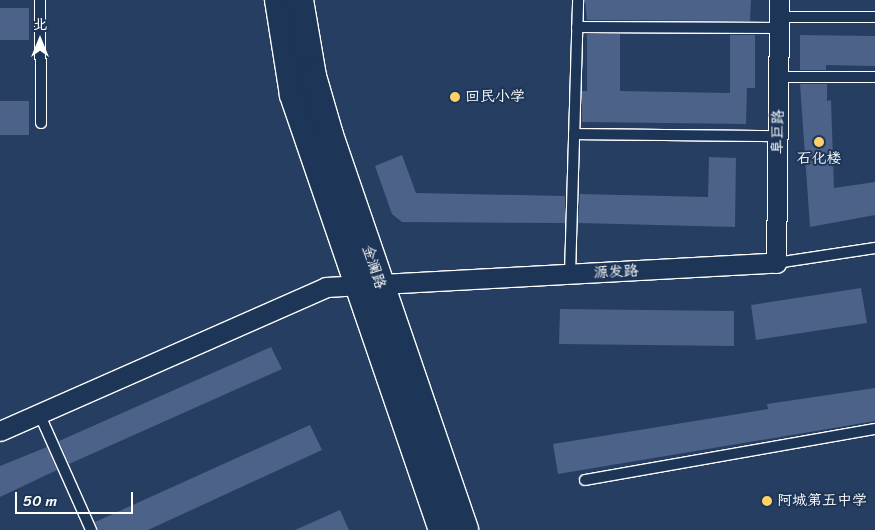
<!DOCTYPE html>
<html>
<head>
<meta charset="utf-8">
<style>
  body { margin:0 }
  #map { position:relative; width:875px; height:530px; overflow:hidden; background:#263e61; font-family:Sriracha,"LXGW WenKai TC",sans-serif }
  div>[style] { position:absolute }
  .building>* { inset:0; background:#4c6288 }
  .roads { filter:drop-shadow(1px 0 #fff) drop-shadow(-1px 0 #fff) drop-shadow(0 1px #fff) drop-shadow(0 -1px #fff) }
  .lane>* { height:10px; margin:-5px; padding:0 5px; transform-origin:5px; border-radius:5px; background:#1d3557 }
  .street>* { height:19px; margin:-9.5px; padding:0 9.5px; transform-origin:9.5px; border-radius:9.5px; background:#1d3557 }
  .secondary>* { height:26px; margin:-13px; padding:0 13px; transform-origin:13px; border-radius:13px; background:#1d3557 }
  .dots>* { width:14px; height:14px; translate:-50% -50%; box-sizing:border-box; border:2px solid #1d3557; border-radius:50% }
  span { translate:-50% -50%; white-space:nowrap; text-align:center; line-height:1.15; -webkit-text-stroke:4px #1d3557; paint-order:stroke }
  .poi-label { font-size:15px; color:#fff }
  .left { translate:0 -50%; text-align:left }
  .street-label { font-size:15px; color:#fff }
  .north { position:absolute; left:15px; top:15px; width:50px; height:50px; -webkit-text-stroke:4px #1d3557; paint-order:stroke; rotate:0deg; font-size:14px; font-weight:700; line-height:20px; text-align:center; color:#fff }
  .north::after { content:''; display:block; margin:auto; width:18px; height:22px; background:#fff; clip-path:polygon(50% 0,100% 100%,50% 72%,0 100%) }
  .scale { position:absolute; left:15px; top:492px; width:118px; height:22px; box-sizing:border-box; border:2px solid #fff; border-top:0; padding-left:6px; font-size:15px; line-height:18px; white-space:nowrap; color:#fff; -webkit-text-stroke:4px #1d3557; paint-order:stroke }
</style>
</head>
<body>
<div id="map">
  <div class="building">
    <i style="clip-path:polygon(585px 0,751px 0,750px 21px,587px 20px)"></i>
    <i style="clip-path:polygon(0 8px,29px 8px,29px 40px,0 40px)"></i>
    <i style="clip-path:polygon(587px 34px,620px 34px,620px 91px,730px 93px,730px 35px,755px 35px,755px 88px,747px 88px,746px 124px,582px 122px,582px 91px,587px 91px)"></i>
    <i style="clip-path:polygon(800px 35px,875px 36px,875px 66px,826px 65px,826px 70px,800px 70px)"></i>
    <i style="clip-path:polygon(800px 84px,827px 84px,827px 101px,831px 100px,834px 188px,875px 182px,875px 215px,810px 227px)"></i>
    <i style="clip-path:polygon(0 101px,29px 101px,29px 135px,0 135px)"></i>
    <i style="clip-path:polygon(402px 155px,416px 193px,565px 196px,565px 223px,402px 222px,392px 214px,375px 166px)"></i>
    <i style="clip-path:polygon(709px 157px,736px 158px,735px 227px,578px 223px,580px 194px,708px 197px)"></i>
    <i style="clip-path:polygon(861px 288px,867px 323px,756px 340px,751px 305px)"></i>
    <i style="clip-path:polygon(560px 309px,734px 311px,734px 346px,559px 344px)"></i>
    <i style="clip-path:polygon(271px 347px,282px 369px,69px 464px,59px 441px)"></i>
    <i style="clip-path:polygon(875px 388px,875px 421px,558px 474px,553px 444px,768px 409px,767px 404px)"></i>
    <i style="clip-path:polygon(310px 425px,322px 450px,148px 530px,98px 530px,95px 522px)"></i>
    <i style="clip-path:polygon(47px 447px,57px 470px,0 497px,0 466px)"></i>
    <i style="clip-path:polygon(340px 510px,349px 530px,295px 530px)"></i>
  </div>
  <div class="roads">
    <div class="lane">
      <i style="left:40px;top:0;width:123px;rotate:89.5deg"></i>
      <i style="left:779px;top:17px;width:96px"></i>
      <i style="left:577px;top:27px;width:202px;rotate:0.3deg"></i>
      <i style="left:778px;top:77px;width:97px"></i>
      <i style="left:574px;top:134px;width:204px;rotate:0.6deg"></i>
      <i style="left:776px;top:263px;width:100px;rotate:-8.6deg"></i>
      <i style="left:570px;top:274px;width:274px;rotate:-88.3deg"></i>
      <i style="left:39px;top:413px;width:128px;rotate:66deg"></i>
      <i style="left:585px;top:480px;width:294px;rotate:-10deg"></i>
    </div>
    <div class="street">
      <i style="left:0;top:431px;width:356px;rotate:-23.8deg"></i>
      <i style="left:326px;top:287px;width:451px;rotate:-3.1deg"></i>
      <i style="left:776px;top:263px;width:263px;rotate:-89.3deg"></i>
    </div>
    <div class="secondary">
      <i style="left:278px;top:0;width:96px;rotate:81deg"></i>
      <i style="left:293px;top:95px;width:460px;rotate:71.1deg"></i>
      <i style="left:300px;top:0;width:77px;rotate:80.3deg"></i>
      <i style="left:313px;top:76px;width:61px;rotate:73.9deg"></i>
      <i style="left:330px;top:135px;width:417px;rotate:71.1deg"></i>
    </div>
  </div>
  <div class="dots">
    <i style="left:455px;top:97px;background:#ffd166"></i>
    <i style="left:819px;top:142px;background:#ffd166"></i>
    <i style="left:767px;top:501px;background:#ffd166"></i>
  </div>
  <div class="poi-label">
    <span class="left" style="left:465px;top:97px">回民小学</span>
    <span style="left:819px;top:159px">石化楼</span>
    <span class="left" style="left:777px;top:501px">阿城第五中学</span>
  </div>
  <div class="street-label">
    <span style="left:778px;top:132px;rotate:-89deg">阜巨路</span>
    <span style="left:374px;top:267px;rotate:72deg">金澜路</span>
    <span style="left:616px;top:272px;rotate:-3deg">源发路</span>
  </div>
  <div class="north">北</div>
  <div class="scale">50 m</div>
</div>
</body>
</html>
